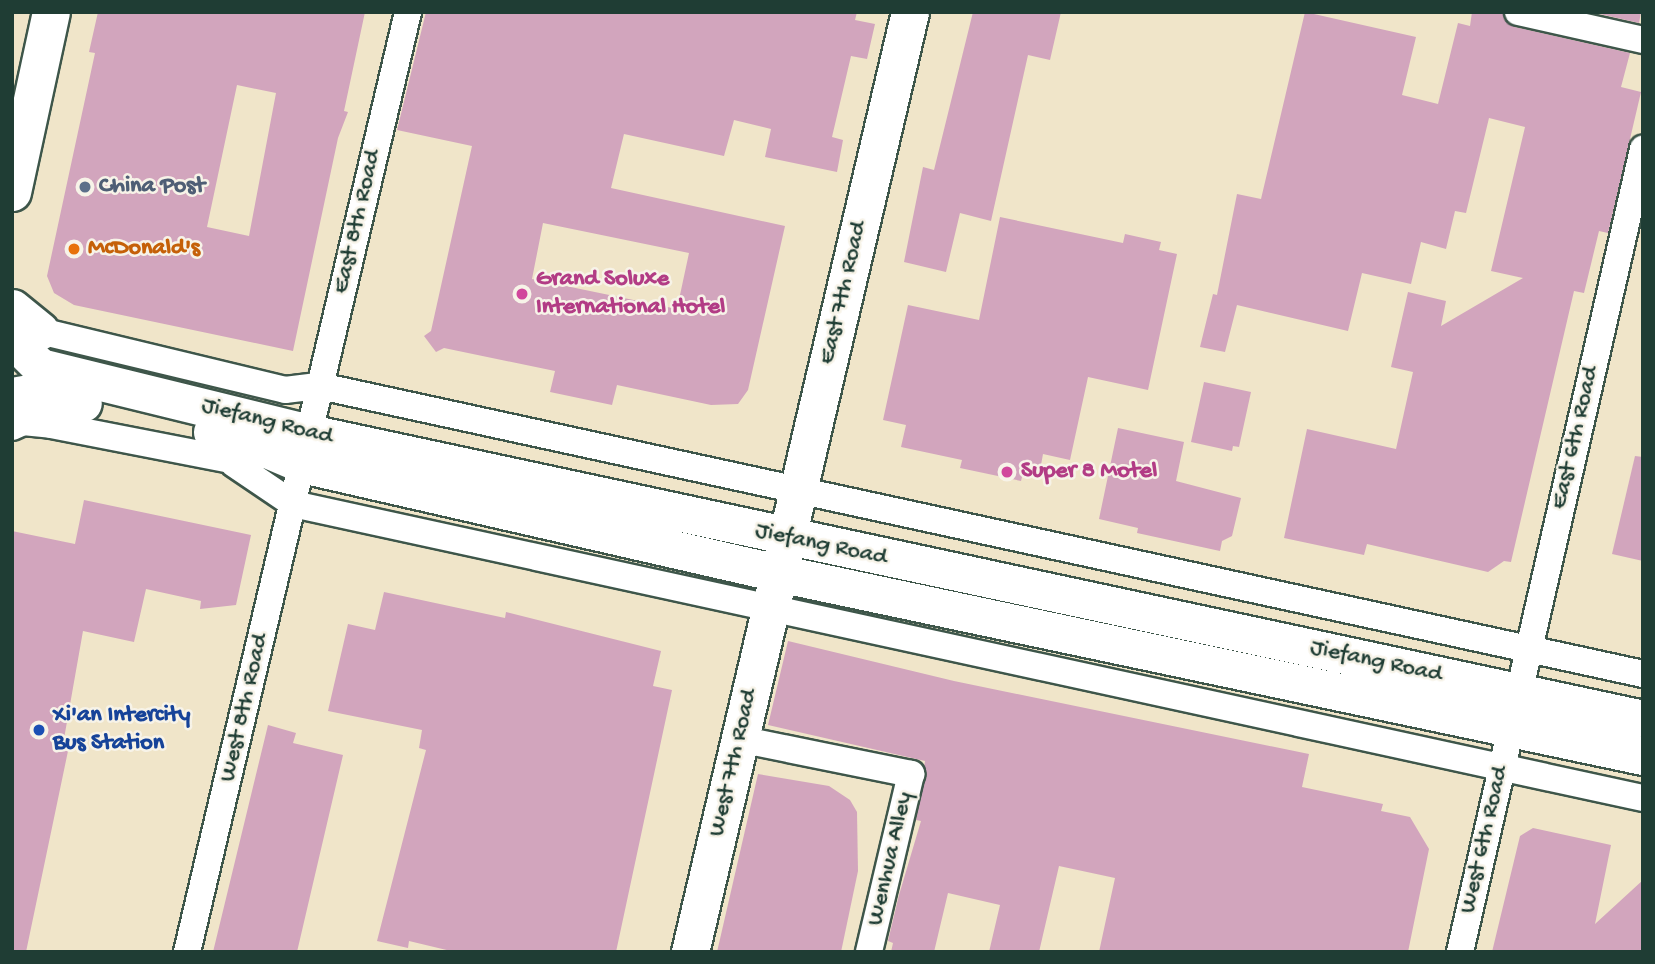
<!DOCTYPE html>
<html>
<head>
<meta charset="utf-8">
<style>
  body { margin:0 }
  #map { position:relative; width:1655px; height:964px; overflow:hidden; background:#f0e5c9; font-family:"Gochi Hand",sans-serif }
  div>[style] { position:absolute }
  .building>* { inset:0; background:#d2a5bd }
  .roads { filter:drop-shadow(2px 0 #3e564a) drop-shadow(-2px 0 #3e564a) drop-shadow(0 2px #3e564a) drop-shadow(0 -2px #3e564a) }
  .street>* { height:26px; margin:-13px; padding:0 13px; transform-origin:13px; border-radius:13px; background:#fff }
  .secondary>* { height:37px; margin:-18.5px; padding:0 18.5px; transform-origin:18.5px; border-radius:18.5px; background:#fff }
  .dots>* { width:19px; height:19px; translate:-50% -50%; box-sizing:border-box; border:4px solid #f7f3e8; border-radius:50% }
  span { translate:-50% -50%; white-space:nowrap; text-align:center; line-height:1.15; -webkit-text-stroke:5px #f7f3e8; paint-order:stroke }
  .service-label { font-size:24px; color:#4e5e75; font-weight:700 }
  .left { translate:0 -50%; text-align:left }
  .street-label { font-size:24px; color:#1f3d34 }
  .food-label { font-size:24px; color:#c56008; font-weight:700 }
  .hotel-label { font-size:24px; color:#b23c85; font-weight:700 }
  .transit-label { font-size:24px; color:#164399; font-weight:700 }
  .frame { position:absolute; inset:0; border:14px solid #1f3d34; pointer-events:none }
</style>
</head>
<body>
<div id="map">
  <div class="building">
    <i style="clip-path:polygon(evenodd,98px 12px,365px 12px,344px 111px,348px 112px,338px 138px,293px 351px,74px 305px,54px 293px,47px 276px,95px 53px,89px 52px,98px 12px,237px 85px,276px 93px,249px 236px,207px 227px,237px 85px)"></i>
    <i style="clip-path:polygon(evenodd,426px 12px,857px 12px,855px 20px,875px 24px,867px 59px,851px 56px,832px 137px,843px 140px,837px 172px,765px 157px,771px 129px,734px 120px,724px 156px,624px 134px,611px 188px,785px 226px,748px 390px,738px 404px,711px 405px,617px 385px,612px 405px,550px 392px,555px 371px,444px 348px,436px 352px,424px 336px,431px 331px,472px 146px,397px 130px,426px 12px,543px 223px,689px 253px,677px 309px,532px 279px,543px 223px)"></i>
    <i style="clip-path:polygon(973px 12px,1061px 12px,1050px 60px,1028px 55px,991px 221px,960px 213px,946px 272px,904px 262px,923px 167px,934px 170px)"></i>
    <i style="clip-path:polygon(1305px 12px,1416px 37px,1402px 95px,1438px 104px,1458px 23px,1470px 26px,1472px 12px,1503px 12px,1515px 27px,1630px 53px,1621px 87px,1641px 92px,1608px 233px,1599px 231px,1584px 293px,1574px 291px,1511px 562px,1504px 561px,1488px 572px,1367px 544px,1364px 555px,1284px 538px,1307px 429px,1396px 449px,1413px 372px,1391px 367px,1408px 292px,1446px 301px,1441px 326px,1523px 278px,1491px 271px,1525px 127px,1489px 118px,1466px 213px,1455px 211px,1446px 249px,1421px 242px,1411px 284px,1362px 273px,1348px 331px,1237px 305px,1225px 352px,1200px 347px,1213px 294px,1217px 295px,1237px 194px,1261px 199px)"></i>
    <i style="clip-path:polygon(1591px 12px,1641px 12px,1639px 23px)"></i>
    <i style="clip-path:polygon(1000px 217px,1123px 243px,1125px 234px,1161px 242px,1159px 250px,1177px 254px,1148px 390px,1088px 377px,1070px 460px,1043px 454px,1039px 476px,1023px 473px,1021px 481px,960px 468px,962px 460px,901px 447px,906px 425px,883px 420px,908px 305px,979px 320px)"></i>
    <i style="clip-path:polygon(1204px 382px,1251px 392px,1239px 447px,1233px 446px,1232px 451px,1191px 442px)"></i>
    <i style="clip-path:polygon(1118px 428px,1184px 442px,1176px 481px,1241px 498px,1232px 536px,1222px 541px,1220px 551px,1137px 533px,1138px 528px,1099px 519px)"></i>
    <i style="clip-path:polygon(1635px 456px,1643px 457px,1643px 561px,1612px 554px)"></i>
    <i style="clip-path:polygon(84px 500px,251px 535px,236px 605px,200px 609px,201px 601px,146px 589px,134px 642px,83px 631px,62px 750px,68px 751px,26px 952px,12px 952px,12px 531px,75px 544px)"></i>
    <i style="clip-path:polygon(384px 592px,505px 618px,506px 612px,661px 651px,653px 686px,672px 690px,616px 952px,455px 952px,409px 941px,408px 948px,377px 941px,426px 750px,419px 748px,422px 730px,328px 711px,348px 624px,375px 630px)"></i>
    <i style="clip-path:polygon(788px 641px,954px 681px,1309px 754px,1302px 787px,1383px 804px,1381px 811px,1410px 817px,1429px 849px,1408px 952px,1099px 952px,1115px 878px,1059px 866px,1039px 952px,989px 952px,1000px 905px,948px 893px,934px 952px,891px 952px,893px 943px,888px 941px,899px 895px,921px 821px,916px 820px,925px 761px,768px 725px)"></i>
    <i style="clip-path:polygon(268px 725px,296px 733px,293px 743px,343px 755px,297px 952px,213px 952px)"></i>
    <i style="clip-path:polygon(758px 774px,829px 786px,850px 800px,857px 812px,858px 871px,841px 952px,717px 952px)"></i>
    <i style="clip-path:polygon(1533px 828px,1611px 845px,1595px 924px,1643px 880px,1643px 952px,1492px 952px,1520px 836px)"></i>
  </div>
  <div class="roads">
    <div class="street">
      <i style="left:1518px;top:12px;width:128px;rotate:12.6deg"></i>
      <i style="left:40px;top:331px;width:252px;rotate:13.5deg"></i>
      <i style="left:285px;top:390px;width:35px;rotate:-7deg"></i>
      <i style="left:320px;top:386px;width:1354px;rotate:12.28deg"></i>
      <i style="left:12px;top:427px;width:12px;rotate:-24deg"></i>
      <i style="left:23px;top:422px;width:28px;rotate:6deg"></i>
      <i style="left:51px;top:425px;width:204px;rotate:11deg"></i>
      <i style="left:234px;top:464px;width:71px;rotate:34.1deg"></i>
      <i style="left:293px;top:504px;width:1382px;rotate:12.29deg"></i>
      <i style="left:739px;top:739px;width:176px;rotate:11.5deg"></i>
      <i style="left:911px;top:774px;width:183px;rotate:103.3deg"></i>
      <i style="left:187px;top:952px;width:966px;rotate:-76.77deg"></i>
      <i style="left:1460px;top:952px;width:824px;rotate:-77.16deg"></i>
    </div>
    <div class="secondary">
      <i style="left:12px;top:192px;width:184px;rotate:-77.8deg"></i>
      <i style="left:12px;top:308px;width:36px;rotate:39deg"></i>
      <i style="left:12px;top:339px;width:40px;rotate:45deg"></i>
      <i style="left:40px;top:367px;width:277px;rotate:13.8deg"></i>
      <i style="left:309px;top:433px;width:1364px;rotate:12.1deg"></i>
      <i style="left:12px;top:396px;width:23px;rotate:-10deg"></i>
      <i style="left:35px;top:392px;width:49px;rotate:12.9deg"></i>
      <i style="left:212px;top:432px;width:32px;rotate:13deg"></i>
      <i style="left:243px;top:439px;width:64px;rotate:23deg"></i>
      <i style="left:302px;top:464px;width:488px;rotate:12.9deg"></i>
      <i style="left:778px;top:573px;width:884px;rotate:11.95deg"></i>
      <i style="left:690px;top:952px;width:965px;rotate:-76.83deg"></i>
    </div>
  </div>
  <div class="dots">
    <i style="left:85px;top:187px;background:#5c6f8a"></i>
    <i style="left:74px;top:249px;background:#e8710a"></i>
    <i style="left:522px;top:294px;background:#d1479c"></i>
    <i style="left:1007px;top:472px;background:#d1479c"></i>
    <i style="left:39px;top:730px;background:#1a4fb4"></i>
  </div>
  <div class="service-label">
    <span class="left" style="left:99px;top:187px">China Post</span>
  </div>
  <div class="street-label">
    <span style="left:358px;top:222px;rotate:-77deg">East 8th Road</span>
    <span style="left:844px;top:293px;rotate:-77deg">East 7th Road</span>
    <span style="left:267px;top:422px;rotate:14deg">Jiefang Road</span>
    <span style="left:1576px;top:438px;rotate:-77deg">East 6th Road</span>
    <span style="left:821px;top:545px;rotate:12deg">Jiefang Road</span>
    <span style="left:1376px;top:662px;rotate:12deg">Jiefang Road</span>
    <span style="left:245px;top:708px;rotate:-77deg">West 8th Road</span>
    <span style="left:734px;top:763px;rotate:-77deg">West 7th Road</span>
    <span style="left:1485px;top:840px;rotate:-77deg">West 6th Road</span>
    <span style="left:891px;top:859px;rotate:-77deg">Wenhua Alley</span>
  </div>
  <div class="food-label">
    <span class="left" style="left:88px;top:249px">McDonald's</span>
  </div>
  <div class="hotel-label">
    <span class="left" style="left:536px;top:294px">Grand Soluxe<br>International Hotel</span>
    <span class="left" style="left:1021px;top:472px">Super 8 Motel</span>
  </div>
  <div class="transit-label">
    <span class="left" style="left:53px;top:730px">Xi'an Intercity<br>Bus Station</span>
  </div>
  <div class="frame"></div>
</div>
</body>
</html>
